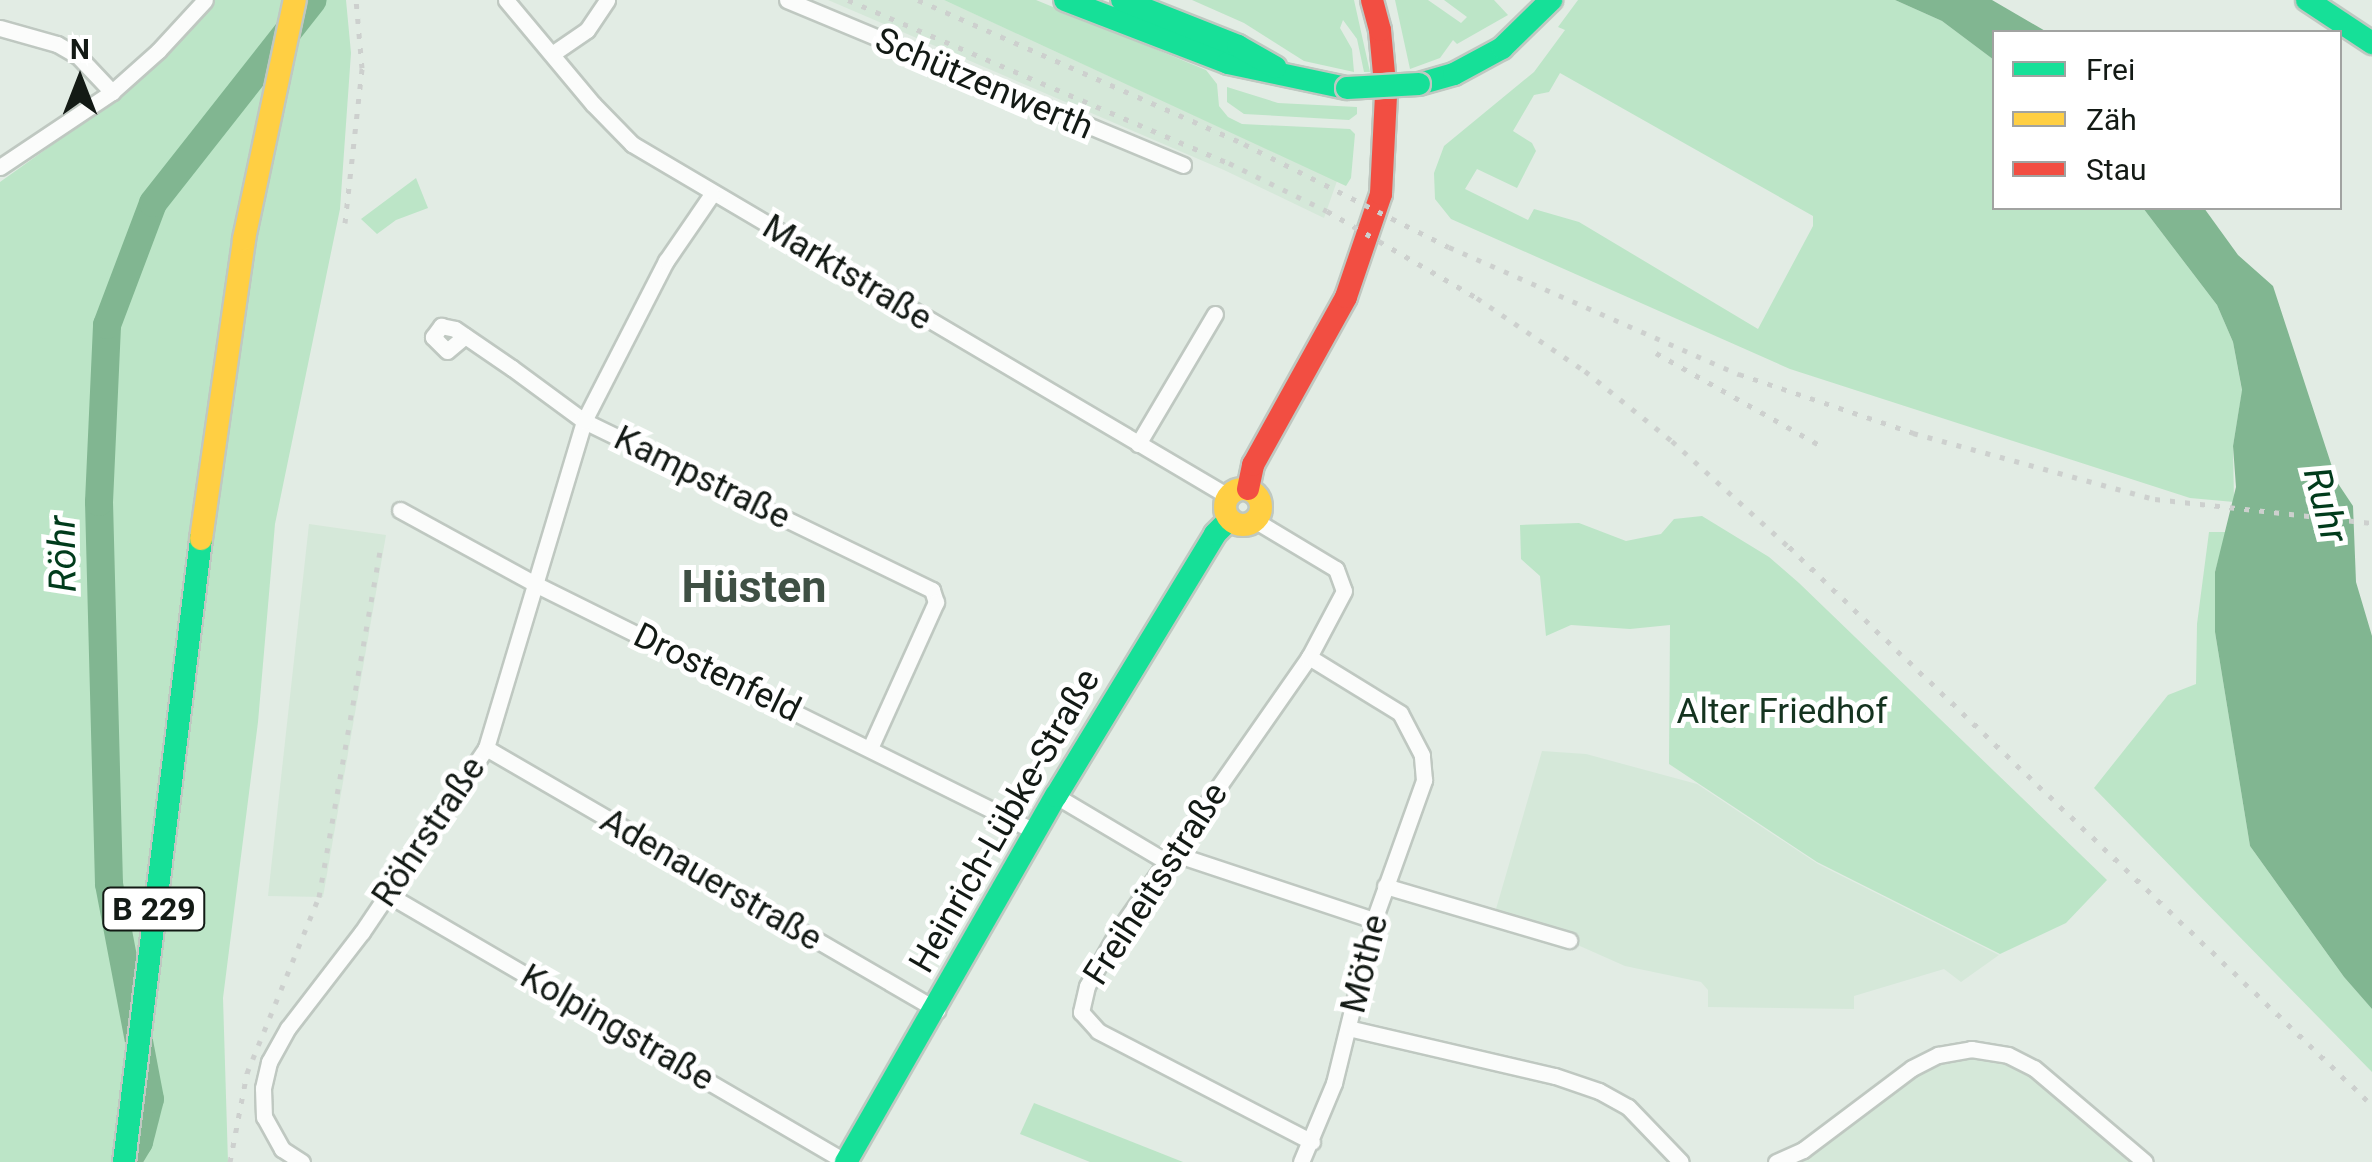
<!DOCTYPE html>
<html>
<head>
<meta charset="utf-8">
<style>
  body { margin:0 }
  #map { position:relative; width:2372px; height:1162px; overflow:hidden; background:#e2ece4; font-family:Roboto,sans-serif }
  div>[style] { position:absolute }
  .built>* { inset:0; background:#d5e8d9 }
  .green>* { inset:0; background:#bce5c7 }
  .water>* { inset:0; background:#81b691 }
  .river>* { height:28px; margin:-14px; padding:0 14px; transform-origin:14px; border-radius:14px; background:#81b691 }
  .roads { filter:drop-shadow(2px 0 #bfc8c1) drop-shadow(-2px 0 #bfc8c1) drop-shadow(0 2px #bfc8c1) drop-shadow(0 -2px #bfc8c1) }
  .street>* { height:15px; margin:-7.5px; padding:0 7.5px; transform-origin:7.5px; border-radius:7.5px; background:#fbfcfb }
  .fast>* { height:22px; margin:-11px; padding:0 11px; transform-origin:11px; border-radius:11px; background:#16e098 }
  .slow>* { height:22px; margin:-11px; padding:0 11px; transform-origin:11px; border-radius:11px; background:#ffcf43 }
  .slow>.ring { margin:-11px; padding:0; box-sizing:content-box; background:none; border:22px solid #ffcf43; border-radius:50% }
  .jam>* { height:22px; margin:-11px; padding:0 11px; transform-origin:11px; border-radius:11px; background:#f24e42 }
  .rail>* { height:5px; margin-top:-2.5px; transform-origin:0; background:repeating-linear-gradient(90deg,#cdd0ce 0 5px,transparent 0 15px) }
  .bridges { filter:drop-shadow(2px 0 #bfc8c1) drop-shadow(-2px 0 #bfc8c1) drop-shadow(0 2px #bfc8c1) drop-shadow(0 -2px #bfc8c1) }
  .fast-bridge>* { height:22px; margin:-11px; padding:0 11px; transform-origin:11px; border-radius:11px; background:#16e098 }
  span { translate:-50% -50%; white-space:nowrap; text-align:center; line-height:1.15; -webkit-text-stroke:10px #fff; paint-order:stroke }
  .shield-label span { padding:2px 8px; background:#fff; border:2px solid; border-radius:8px; -webkit-text-stroke-width:0 }
  .shield-label { font-size:32px; color:#131a15; font-weight:700 }
  .street-label { font-size:35px; color:#131a15 }
  .park-label { font-size:35px; color:#14331f }
  .water-label { font-size:38px; color:#003b1b; font-style:italic }
  .district-label { font-size:45px; color:#3f5044; font-weight:700 }
  .legend { position:absolute; left:1992px; top:30px; width:350px; height:180px; box-sizing:border-box; background:#fff; border:2px solid #a1a3a1; margin:0; padding:12px 18px; list-style:none; font-size:30px; color:#131a15 }
  .legend li { display:flex; align-items:center; gap:20px; height:50px }
  .legend b { width:50px; border:2px solid #a1a3a1 }
  .north { position:absolute; left:30px; top:30px; width:100px; height:100px; -webkit-text-stroke:8px #fff; paint-order:stroke; rotate:0deg; font-size:28px; font-weight:700; line-height:40px; text-align:center; color:#131a15 }
  .north::after { content:''; display:block; margin:auto; width:35px; height:45px; background:#131a15; clip-path:polygon(50% 0,100% 100%,50% 72%,0 100%) }
</style>
</head>
<body>
<div id="map">
  <div class="built">
    <i style="clip-path:polygon(828px 0,944px 0,1337px 181px,1324px 218px,1224px 170px)"></i>
    <i style="clip-path:polygon(309px 524px,386px 535px,323px 897px,268px 896px)"></i>
    <i style="clip-path:polygon(1542px 751px,1586px 754px,1697px 784px,1818px 864px,1999px 955px,1961px 982px,1944px 969px,1854px 996px,1854px 1009px,1708px 1007px,1708px 990px,1701px 982px,1625px 966px,1496px 909px)"></i>
    <i style="clip-path:polygon(1973px 1054px,2014px 1061px,2130px 1162px,1799px 1162px,1908px 1075px,1938px 1061px)"></i>
  </div>
  <div class="green">
    <i style="clip-path:polygon(214px 0,346px 0,351px 53px,340px 209px,275px 524px,258px 722px,223px 998px,228px 1162px,0 1162px,0 182px,115px 100px)"></i>
    <i style="clip-path:polygon(944px 0,1036px 0,1206px 70px,1217px 84px,1219px 106px,1228px 117px,1242px 124px,1350px 129px,1355px 134px,1351px 178px,1346px 186px)"></i>
    <i style="clip-path:polygon(1192px 0,1354px 0,1370px 72px,1364px 72px,1357px 39px,1343px 20px,1340px 28px,1352px 49px,1354px 72px,1304px 61px,1244px 23px)"></i>
    <i style="clip-path:polygon(1395px 0,1428px 0,1461px 23px,1467px 17px,1444px 0,1494px 0,1508px 15px,1457px 44px,1453px 40px,1440px 58px,1410px 69px)"></i>
    <i style="clip-path:polygon(evenodd,1578px 0,1895px 0,1942px 21px,1994px 60px,1994px 208px,2143px 208px,2217px 305px,2233px 342px,2242px 391px,2233px 446px,2234px 502px,2190px 498px,1790px 369px,1451px 219px,1435px 199px,1434px 173px,1444px 146px,1534px 72px,1565px 30px,1558px 27px,1578px 0,1560px 73px,1813px 216px,1813px 226px,1758px 329px,1579px 222px,1534px 209px,1528px 220px,1465px 189px,1477px 169px,1517px 188px,1536px 151px,1532px 143px,1513px 131px,1534px 95px,1549px 92px,1560px 73px)"></i>
    <i style="clip-path:polygon(1227px 87px,1278px 103px,1357px 107px,1357px 114px,1349px 120px,1244px 114px,1227px 102px)"></i>
    <i style="clip-path:polygon(416px 178px,428px 208px,396px 220px,377px 234px,361px 219px)"></i>
    <i style="clip-path:polygon(1702px 516px,1769px 557px,1799px 583px,2107px 880px,2066px 923px,2000px 954px,1817px 862px,1669px 764px,1670px 625px,1630px 629px,1571px 625px,1546px 636px,1540px 576px,1521px 559px,1520px 525px,1579px 523px,1626px 541px,1661px 534px,1674px 519px)"></i>
    <i style="clip-path:polygon(2209px 532px,2226px 532px,2215px 572px,2215px 632px,2250px 846px,2344px 977px,2372px 1009px,2372px 1072px,2094px 788px,2168px 695px,2196px 684px,2197px 624px)"></i>
    <i style="clip-path:polygon(1034px 1103px,1183px 1162px,1090px 1162px,1020px 1134px)"></i>
  </div>
  <div class="water">
    <i style="clip-path:polygon(1895px 0,1992px 0,2047px 32px,1994px 32px,1994px 60px,1942px 21px)"></i>
    <i style="clip-path:polygon(2143px 208px,2204px 208px,2238px 255px,2273px 286px,2337px 482px,2353px 506px,2356px 582px,2372px 636px,2372px 1009px,2344px 977px,2250px 846px,2215px 632px,2215px 572px,2236px 487px,2233px 446px,2242px 390px,2233px 342px,2217px 305px)"></i>
  </div>
  <div class="river">
    <i style="left:127px;top:1162px;width:23px;rotate:-59deg"></i>
    <i style="left:139px;top:1142px;width:44px;rotate:-75.7deg"></i>
    <i style="left:150px;top:1099px;width:219px;rotate:-100.8deg"></i>
    <i style="left:109px;top:884px;width:382px;rotate:-91.5deg"></i>
    <i style="left:99px;top:502px;width:177px;rotate:-87.4deg"></i>
    <i style="left:107px;top:325px;width:130px;rotate:-69.3deg"></i>
    <i style="left:153px;top:203px;width:258px;rotate:-51.8deg"></i>
  </div>
  <div class="roads">
    <div class="street">
      <i style="left:506px;top:0;width:136px;rotate:50.1deg"></i>
      <i style="left:593px;top:104px;width:56px;rotate:45.7deg"></i>
      <i style="left:632px;top:144px;width:692px;rotate:30.57deg"></i>
      <i style="left:787px;top:0;width:429px;rotate:22.6deg"></i>
      <i style="left:0;top:28px;width:59px;rotate:15.7deg"></i>
      <i style="left:57px;top:44px;width:24px;rotate:30deg"></i>
      <i style="left:78px;top:56px;width:50px;rotate:46.6deg"></i>
      <i style="left:552px;top:54px;width:42px;rotate:-34.4deg"></i>
      <i style="left:587px;top:30px;width:36px;rotate:-56deg"></i>
      <i style="left:0;top:167px;width:135px;rotate:-33.8deg"></i>
      <i style="left:112px;top:92px;width:62px;rotate:-41.7deg"></i>
      <i style="left:158px;top:51px;width:69px;rotate:-47.3deg"></i>
      <i style="left:465px;top:336px;width:23px;rotate:140deg"></i>
      <i style="left:447px;top:351px;width:20px;rotate:-135deg"></i>
      <i style="left:433px;top:337px;width:14px;rotate:-54deg"></i>
      <i style="left:441px;top:326px;width:14px;rotate:12deg"></i>
      <i style="left:455px;top:329px;width:69px;rotate:34.4deg"></i>
      <i style="left:512px;top:368px;width:89px;rotate:36.4deg"></i>
      <i style="left:584px;top:421px;width:387px;rotate:25.9deg"></i>
      <i style="left:932px;top:590px;width:13px;rotate:72deg"></i>
      <i style="left:936px;top:602px;width:160px;rotate:114.3deg"></i>
      <i style="left:1138px;top:444px;width:151px;rotate:-59.4deg"></i>
      <i style="left:400px;top:510px;width:156px;rotate:28.7deg"></i>
      <i style="left:537px;top:585px;width:557px;rotate:26.33deg"></i>
      <i style="left:1256px;top:521px;width:93px;rotate:31deg"></i>
      <i style="left:1336px;top:569px;width:23px;rotate:70deg"></i>
      <i style="left:1344px;top:591px;width:75px;rotate:117.9deg"></i>
      <i style="left:1309px;top:657px;width:334px;rotate:124.9deg"></i>
      <i style="left:1118px;top:931px;width:63px;rotate:119.4deg"></i>
      <i style="left:1087px;top:986px;width:27px;rotate:103deg"></i>
      <i style="left:1081px;top:1012px;width:25px;rotate:48deg"></i>
      <i style="left:1098px;top:1031px;width:241px;rotate:27.4deg"></i>
      <i style="left:486px;top:748px;width:522px;rotate:30.15deg"></i>
      <i style="left:1056px;top:796px;width:126px;rotate:30.7deg"></i>
      <i style="left:1169px;top:852px;width:216px;rotate:18.4deg"></i>
      <i style="left:1385px;top:886px;width:192px;rotate:16.4deg"></i>
      <i style="left:387px;top:894px;width:532px;rotate:30.28deg"></i>
      <i style="left:1348px;top:1028px;width:212px;rotate:13.1deg"></i>
      <i style="left:1555px;top:1076px;width:46px;rotate:18.8deg"></i>
      <i style="left:1599px;top:1091px;width:33px;rotate:29deg"></i>
      <i style="left:1628px;top:1107px;width:76px;rotate:46.1deg"></i>
      <i style="left:302px;top:1162px;width:24px;rotate:-147deg"></i>
      <i style="left:282px;top:1149px;width:37px;rotate:-119deg"></i>
      <i style="left:264px;top:1117px;width:29px;rotate:-92deg"></i>
      <i style="left:263px;top:1088px;width:27px;rotate:-77deg"></i>
      <i style="left:269px;top:1062px;width:39px;rotate:-61deg"></i>
      <i style="left:288px;top:1028px;width:121px;rotate:-52.4deg"></i>
      <i style="left:362px;top:932px;width:222px;rotate:-56deg"></i>
      <i style="left:486px;top:748px;width:341px;rotate:-73.3deg"></i>
      <i style="left:584px;top:421px;width:180px;rotate:-62.9deg"></i>
      <i style="left:666px;top:261px;width:81px;rotate:-55.5deg"></i>
      <i style="left:1301px;top:1162px;width:86px;rotate:-67.3deg"></i>
      <i style="left:1334px;top:1083px;width:168px;rotate:-76.2deg"></i>
      <i style="left:1374px;top:920px;width:149px;rotate:-70.3deg"></i>
      <i style="left:1424px;top:780px;width:25px;rotate:-95deg"></i>
      <i style="left:1422px;top:755px;width:47px;rotate:-117.6deg"></i>
      <i style="left:1400px;top:713px;width:107px;rotate:-148.4deg"></i>
      <i style="left:1776px;top:1162px;width:30px;rotate:-24deg"></i>
      <i style="left:1803px;top:1150px;width:136px;rotate:-37deg"></i>
      <i style="left:1912px;top:1068px;width:29px;rotate:-27deg"></i>
      <i style="left:1938px;top:1055px;width:34px;rotate:-10deg"></i>
      <i style="left:1971px;top:1049px;width:37px;rotate:9deg"></i>
      <i style="left:2008px;top:1055px;width:29px;rotate:27deg"></i>
      <i style="left:2034px;top:1068px;width:145px;rotate:40.3deg"></i>
    </div>
    <div class="fast">
      <i style="left:1065px;top:0;width:175px;rotate:21.1deg"></i>
      <i style="left:1228px;top:63px;width:122px;rotate:11.9deg"></i>
      <i style="left:1122px;top:0;width:125px;rotate:21.6deg"></i>
      <i style="left:1238px;top:46px;width:43px;rotate:29.6deg"></i>
      <i style="left:2307px;top:0;width:78px;rotate:33.5deg"></i>
      <i style="left:1419px;top:84px;width:36px;rotate:-16deg"></i>
      <i style="left:1454px;top:74px;width:55px;rotate:-28.4deg"></i>
      <i style="left:1502px;top:48px;width:69px;rotate:-44.4deg"></i>
      <i style="left:124px;top:1162px;width:628px;rotate:-82.95deg"></i>
      <i style="left:846px;top:1162px;width:422px;rotate:-60.2deg"></i>
      <i style="left:1056px;top:796px;width:306px;rotate:-58.7deg"></i>
      <i style="left:1215px;top:534px;width:20px;rotate:-45deg"></i>
    </div>
    <div class="slow">
      <i class="ring" style="left:1225px;top:489px;width:14px;height:14px"></i>
      <i style="left:201px;top:539px;width:303px;rotate:-81.8deg"></i>
      <i style="left:244px;top:239px;width:244px;rotate:-78deg"></i>
    </div>
    <div class="jam">
      <i style="left:1248px;top:489px;width:25px;rotate:-78deg"></i>
      <i style="left:1253px;top:465px;width:192px;rotate:-61deg"></i>
      <i style="left:1346px;top:297px;width:109px;rotate:-71.2deg"></i>
      <i style="left:1381px;top:194px;width:99px;rotate:-87.1deg"></i>
      <i style="left:1386px;top:95px;width:65px;rotate:-95.3deg"></i>
      <i style="left:1380px;top:30px;width:31px;rotate:-105deg"></i>
    </div>
  </div>
  <div class="rail">
    <i style="left:848px;top:0;width:414px;rotate:23.2deg"></i>
    <i style="left:1229px;top:163px;width:109px;rotate:26.1deg"></i>
    <i style="left:1327px;top:211px;width:173px;rotate:30.1deg"></i>
    <i style="left:1477px;top:298px;width:130px;rotate:34.1deg"></i>
    <i style="left:1585px;top:371px;width:112px;rotate:38.8deg"></i>
    <i style="left:1672px;top:441px;width:158px;rotate:42.2deg"></i>
    <i style="left:1789px;top:547px;width:807px;rotate:43.74deg"></i>
    <i style="left:918px;top:0;width:356px;rotate:23.8deg"></i>
    <i style="left:1244px;top:144px;width:229px;rotate:26.7deg"></i>
    <i style="left:1449px;top:247px;width:317px;rotate:23.7deg"></i>
    <i style="left:1739px;top:374px;width:184px;rotate:18.7deg"></i>
    <i style="left:1913px;top:433px;width:251px;rotate:15.3deg"></i>
    <i style="left:2155px;top:499px;width:218px;rotate:6.3deg"></i>
    <i style="left:345px;top:223px;width:156px;rotate:-83.7deg"></i>
    <i style="left:362px;top:68px;width:68px;rotate:-95deg"></i>
    <i style="left:1656px;top:353px;width:192px;rotate:29.4deg"></i>
    <i style="left:230px;top:1162px;width:91px;rotate:-79.2deg"></i>
    <i style="left:247px;top:1073px;width:190px;rotate:-67.8deg"></i>
    <i style="left:319px;top:897px;width:350px;rotate:-80deg"></i>
  </div>
  <div class="bridges">
    <div class="fast-bridge">
      <i style="left:1347px;top:88px;width:72px;rotate:-3.2deg"></i>
    </div>
  </div>
  <div class="shield-label">
    <span style="left:154px;top:909px">B 229</span>
  </div>
  <div class="street-label">
    <span style="left:984px;top:84px;rotate:23deg">Schützenwerth</span>
    <span style="left:847px;top:273px;rotate:31deg">Marktstraße</span>
    <span style="left:702px;top:478px;rotate:26deg">Kampstraße</span>
    <span style="left:717px;top:673px;rotate:26deg">Drostenfeld</span>
    <span style="left:1005px;top:821px;rotate:-60deg">Heinrich-Lübke-Straße</span>
    <span style="left:429px;top:832px;rotate:-56deg">Röhrstraße</span>
    <span style="left:711px;top:880px;rotate:30deg">Adenauerstraße</span>
    <span style="left:1156px;top:884px;rotate:-57deg">Freiheitsstraße</span>
    <span style="left:1365px;top:964px;rotate:-76deg">Möthe</span>
    <span style="left:617px;top:1028px;rotate:30deg">Kolpingstraße</span>
  </div>
  <div class="park-label">
    <span style="left:1782px;top:712px">Alter Friedhof</span>
  </div>
  <div class="water-label">
    <span style="left:2325px;top:505px;rotate:75deg">Ruhr</span>
    <span style="left:63px;top:554px;rotate:-91deg">Röhr</span>
  </div>
  <div class="district-label">
    <span style="left:754px;top:587px">Hüsten</span>
  </div>
  <ul class="legend">
  <li><b style="height:12px;background:#16e098"></b>Frei</li>
  <li><b style="height:12px;background:#ffcf43"></b>Zäh</li>
  <li><b style="height:12px;background:#f24e42"></b>Stau</li>
  </ul>
  <div class="north">N</div>
</div>
</body>
</html>
